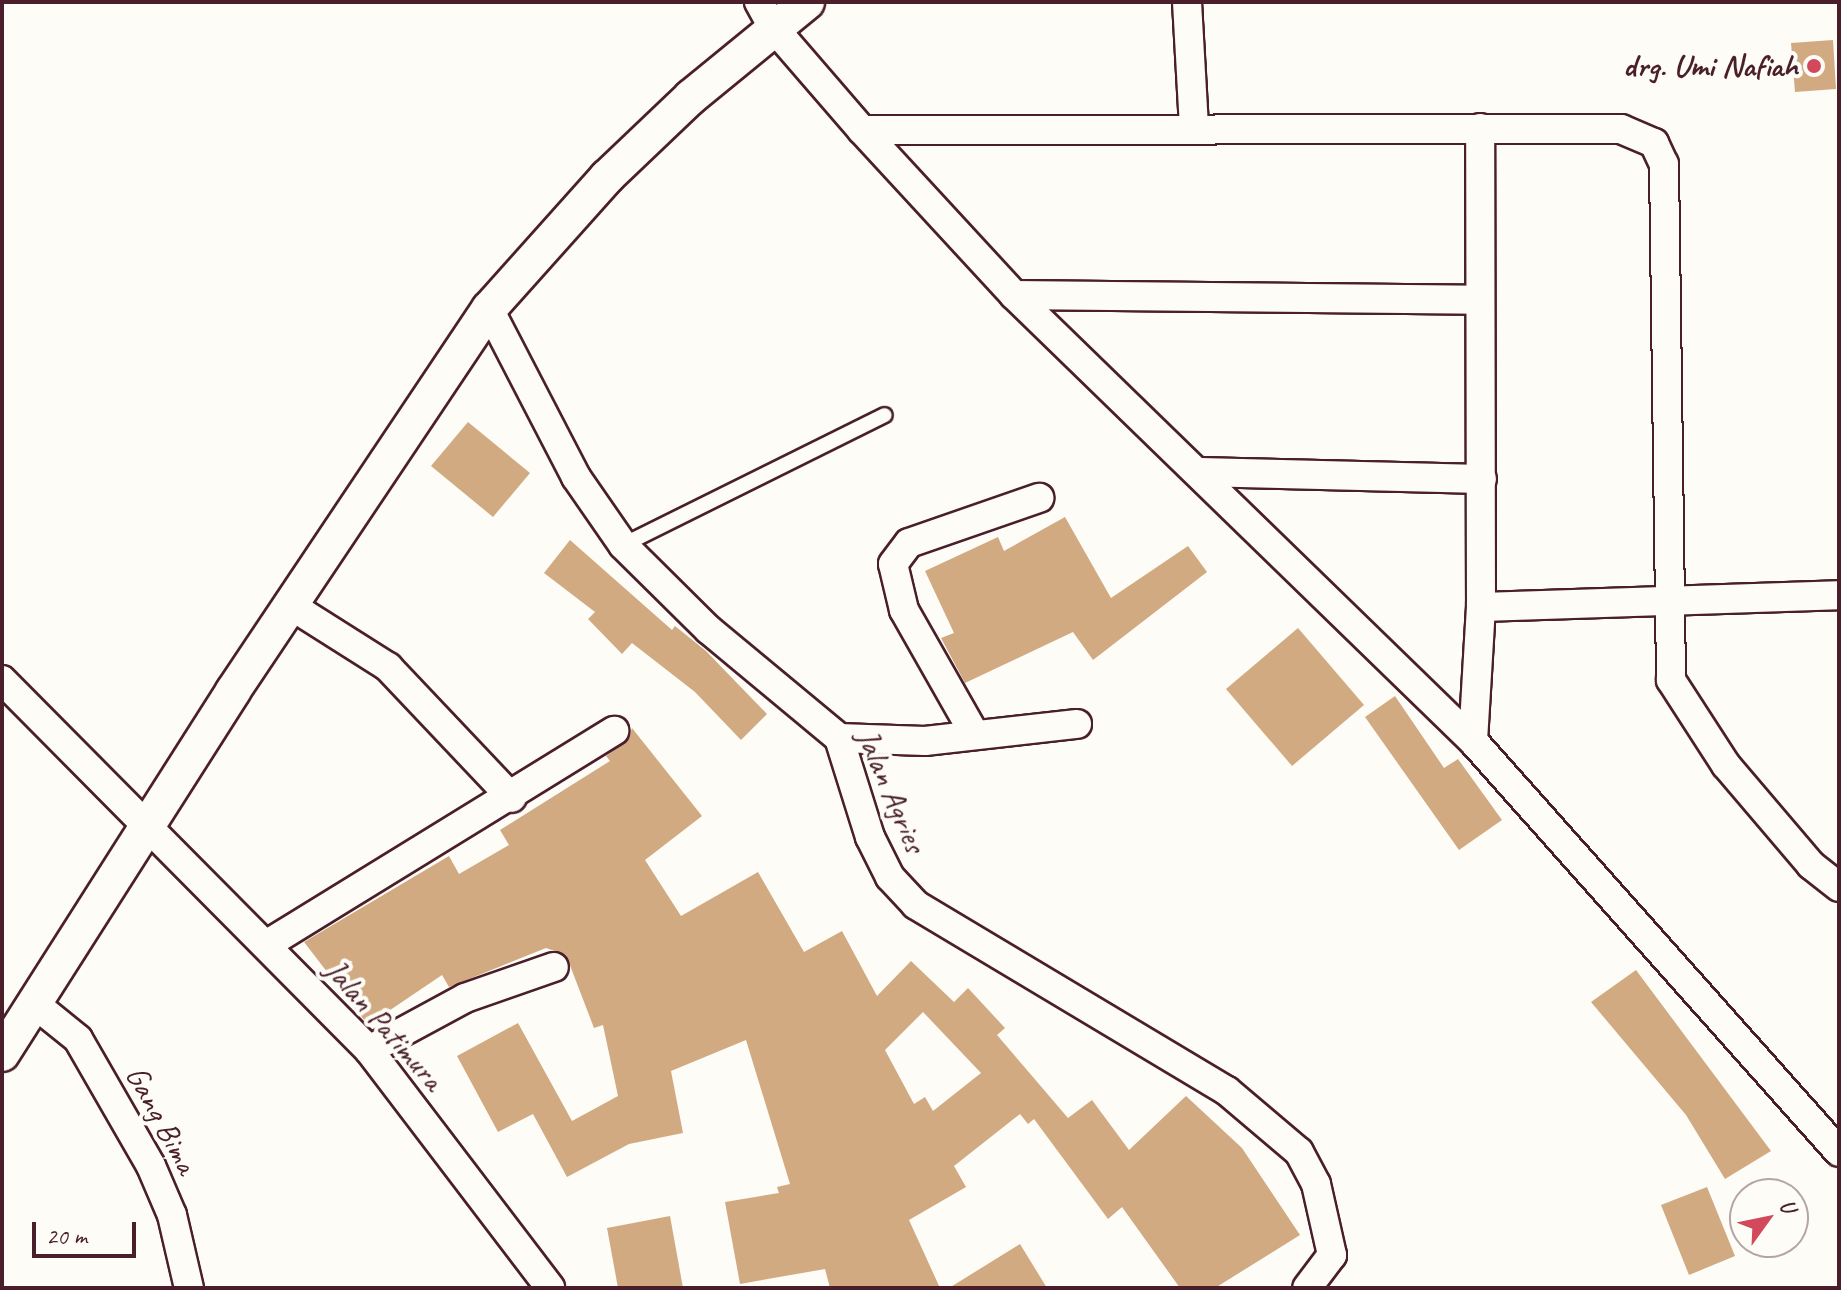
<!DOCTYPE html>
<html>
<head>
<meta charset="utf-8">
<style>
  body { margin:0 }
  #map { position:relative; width:1841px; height:1290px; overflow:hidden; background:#fdfcf7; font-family:Caveat,sans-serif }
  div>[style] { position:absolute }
  .building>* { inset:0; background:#d1aa82 }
  .roads { filter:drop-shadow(2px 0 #4a1f2b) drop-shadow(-2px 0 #4a1f2b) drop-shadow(0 2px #4a1f2b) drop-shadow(0 -2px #4a1f2b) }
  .service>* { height:14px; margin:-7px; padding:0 7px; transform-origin:7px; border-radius:7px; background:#fdfcf7 }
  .minor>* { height:28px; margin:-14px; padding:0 14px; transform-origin:14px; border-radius:14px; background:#fdfcf7 }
  .tertiary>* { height:34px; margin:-17px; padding:0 17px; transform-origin:17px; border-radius:17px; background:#fdfcf7 }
  .dots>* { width:22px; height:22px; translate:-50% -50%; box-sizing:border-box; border:4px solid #fdfcf7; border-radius:50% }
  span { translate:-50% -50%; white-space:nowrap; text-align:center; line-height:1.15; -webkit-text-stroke:8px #fdfcf7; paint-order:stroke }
  .poi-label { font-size:32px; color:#4a1f2b; font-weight:700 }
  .right { translate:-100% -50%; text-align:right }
  .street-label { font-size:32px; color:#4a1f2b }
  .frame { position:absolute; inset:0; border:4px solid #4a1f2b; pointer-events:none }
  .north { position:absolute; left:1729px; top:1178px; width:80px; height:80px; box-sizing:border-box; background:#fdfcf7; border:2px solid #b5a4a5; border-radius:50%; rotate:57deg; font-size:22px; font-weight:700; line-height:32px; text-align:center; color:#4a1f2b }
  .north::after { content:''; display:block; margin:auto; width:28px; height:36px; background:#d1495b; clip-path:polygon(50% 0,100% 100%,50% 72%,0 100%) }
  .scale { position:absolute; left:32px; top:1222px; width:104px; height:36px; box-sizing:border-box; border:4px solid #4a1f2b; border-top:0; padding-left:10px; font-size:24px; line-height:28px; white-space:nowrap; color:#4a1f2b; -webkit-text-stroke:6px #fdfcf7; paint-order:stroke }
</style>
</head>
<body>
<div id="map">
  <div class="building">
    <i style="clip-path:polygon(1833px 40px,1836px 89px,1795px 92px,1791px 43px)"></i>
    <i style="clip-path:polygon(468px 422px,530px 473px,493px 517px,431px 466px)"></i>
    <i style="clip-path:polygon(1065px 517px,1111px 598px,1188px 546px,1207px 572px,1093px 660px,1073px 632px,965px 683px,941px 638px,954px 633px,925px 571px,998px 537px,1004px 551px)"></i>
    <i style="clip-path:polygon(570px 540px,672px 630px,675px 626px,706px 651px,767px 714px,741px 740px,695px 692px,632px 643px,622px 654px,588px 619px,595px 612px,544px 573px)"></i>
    <i style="clip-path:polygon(1298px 628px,1364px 705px,1292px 766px,1226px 689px)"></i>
    <i style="clip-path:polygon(1395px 696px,1444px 768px,1458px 759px,1502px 820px,1459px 850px,1365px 717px)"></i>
    <i style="clip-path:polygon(evenodd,632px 728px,702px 816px,645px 860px,681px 916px,758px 872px,804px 952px,842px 931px,877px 996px,911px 961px,954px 1002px,968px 988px,1005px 1028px,997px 1035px,1068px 1118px,1092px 1100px,1129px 1150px,1186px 1096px,1242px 1148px,1300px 1235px,1215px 1288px,1180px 1288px,1122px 1207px,1108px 1219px,1034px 1119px,1028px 1124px,1020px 1114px,954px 1166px,966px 1187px,909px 1220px,940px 1288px,830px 1288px,825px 1269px,740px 1284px,725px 1202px,779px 1193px,777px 1187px,790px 1184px,746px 1040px,671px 1071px,683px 1133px,629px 1144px,567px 1177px,533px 1114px,498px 1132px,457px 1056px,518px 1023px,572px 1121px,618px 1096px,603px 1025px,594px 1028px,566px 955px,546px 948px,449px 987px,442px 975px,368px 1025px,304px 942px,449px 856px,459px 874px,509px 845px,500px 830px,610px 761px,606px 756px,628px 740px,632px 728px,923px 1012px,981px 1073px,933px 1111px,925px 1097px,914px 1104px,885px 1050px,923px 1012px)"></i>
    <i style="clip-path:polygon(1636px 970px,1771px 1151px,1725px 1179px,1686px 1115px,1591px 1002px)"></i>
    <i style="clip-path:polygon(1707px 1187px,1735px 1256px,1689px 1275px,1661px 1205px)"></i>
    <i style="clip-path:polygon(670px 1216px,683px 1288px,618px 1288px,607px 1228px)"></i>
    <i style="clip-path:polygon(1020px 1244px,1047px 1288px,949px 1288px)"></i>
  </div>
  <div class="roads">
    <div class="service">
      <i style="left:623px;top:545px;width:292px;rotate:-26.4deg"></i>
    </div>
    <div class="minor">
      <i style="left:759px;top:2px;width:29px;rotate:61deg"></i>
      <i style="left:773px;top:27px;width:136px;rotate:49.2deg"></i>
      <i style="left:862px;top:130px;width:224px;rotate:47.3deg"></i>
      <i style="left:1014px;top:295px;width:640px;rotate:44.18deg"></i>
      <i style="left:1473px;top:741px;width:550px;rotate:48.31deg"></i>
      <i style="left:1187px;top:2px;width:127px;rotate:86.8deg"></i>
      <i style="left:862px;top:130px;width:759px;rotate:-0.08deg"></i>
      <i style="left:1621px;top:129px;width:36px;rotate:23deg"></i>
      <i style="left:1654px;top:143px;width:23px;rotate:65deg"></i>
      <i style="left:1664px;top:164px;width:516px;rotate:89.22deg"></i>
      <i style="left:1671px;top:680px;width:101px;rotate:57.1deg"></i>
      <i style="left:1726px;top:765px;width:131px;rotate:49.6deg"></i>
      <i style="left:1811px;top:865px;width:36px;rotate:38deg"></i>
      <i style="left:1014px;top:295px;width:465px;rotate:0.6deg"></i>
      <i style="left:489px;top:309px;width:189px;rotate:62.6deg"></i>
      <i style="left:576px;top:477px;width:83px;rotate:55.3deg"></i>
      <i style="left:623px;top:545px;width:121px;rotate:44.7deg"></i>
      <i style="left:709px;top:630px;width:169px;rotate:39.7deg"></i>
      <i style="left:839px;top:738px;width:104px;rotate:72.6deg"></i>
      <i style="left:870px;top:837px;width:45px;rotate:63.4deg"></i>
      <i style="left:890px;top:877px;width:38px;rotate:47deg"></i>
      <i style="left:916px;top:905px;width:362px;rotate:30.9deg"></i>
      <i style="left:1227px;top:1091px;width:94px;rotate:40.3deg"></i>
      <i style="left:1299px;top:1152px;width:36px;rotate:62deg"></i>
      <i style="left:1316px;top:1184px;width:73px;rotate:77.3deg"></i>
      <i style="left:1332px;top:1255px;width:41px;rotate:127.1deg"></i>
      <i style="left:1200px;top:472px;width:282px;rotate:1.4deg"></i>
      <i style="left:290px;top:605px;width:116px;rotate:32.3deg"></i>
      <i style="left:388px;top:667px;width:180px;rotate:46.6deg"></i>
      <i style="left:1481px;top:607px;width:358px;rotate:-1.9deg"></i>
      <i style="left:2px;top:680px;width:521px;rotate:45.23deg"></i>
      <i style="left:369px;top:1050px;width:299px;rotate:52.7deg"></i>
      <i style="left:975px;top:735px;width:144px;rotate:-119.6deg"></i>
      <i style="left:904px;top:610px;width:47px;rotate:-103.4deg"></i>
      <i style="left:893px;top:564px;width:26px;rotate:-53deg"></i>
      <i style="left:909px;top:543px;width:138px;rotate:-19.1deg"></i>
      <i style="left:839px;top:738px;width:86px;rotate:2deg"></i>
      <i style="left:925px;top:741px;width:153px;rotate:-6.4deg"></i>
      <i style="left:1473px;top:741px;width:134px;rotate:-86.6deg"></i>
      <i style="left:1481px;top:607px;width:479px;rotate:-90.1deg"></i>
      <i style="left:266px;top:945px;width:409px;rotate:-31.6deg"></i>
      <i style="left:36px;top:1005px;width:54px;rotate:39deg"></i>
      <i style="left:78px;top:1039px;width:146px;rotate:60.1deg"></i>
      <i style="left:151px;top:1166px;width:53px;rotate:66.8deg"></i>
      <i style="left:172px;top:1215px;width:75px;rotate:76.9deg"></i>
      <i style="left:369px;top:1050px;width:109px;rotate:-28.4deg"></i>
      <i style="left:465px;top:998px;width:94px;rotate:-19.2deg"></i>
    </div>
    <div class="tertiary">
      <i style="left:2px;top:1054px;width:430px;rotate:-57.5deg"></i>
      <i style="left:233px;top:691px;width:460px;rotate:-56.2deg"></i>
      <i style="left:489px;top:309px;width:177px;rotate:-48.2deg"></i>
      <i style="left:607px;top:177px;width:116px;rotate:-43.6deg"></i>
      <i style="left:691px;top:97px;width:150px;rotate:-39.3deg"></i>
    </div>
  </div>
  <div class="dots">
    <i style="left:1814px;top:66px;background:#d1495b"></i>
  </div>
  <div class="poi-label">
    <span class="right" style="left:1798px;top:66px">drg. Umi Nafiah</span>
  </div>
  <div class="street-label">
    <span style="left:891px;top:791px;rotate:67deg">Jalan Agries</span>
    <span style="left:384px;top:1025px;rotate:49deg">Jalan Patimura</span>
    <span style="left:161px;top:1120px;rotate:62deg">Gang Bima</span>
  </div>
  <div class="frame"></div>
  <div class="north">U</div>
  <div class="scale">20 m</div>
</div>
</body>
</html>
